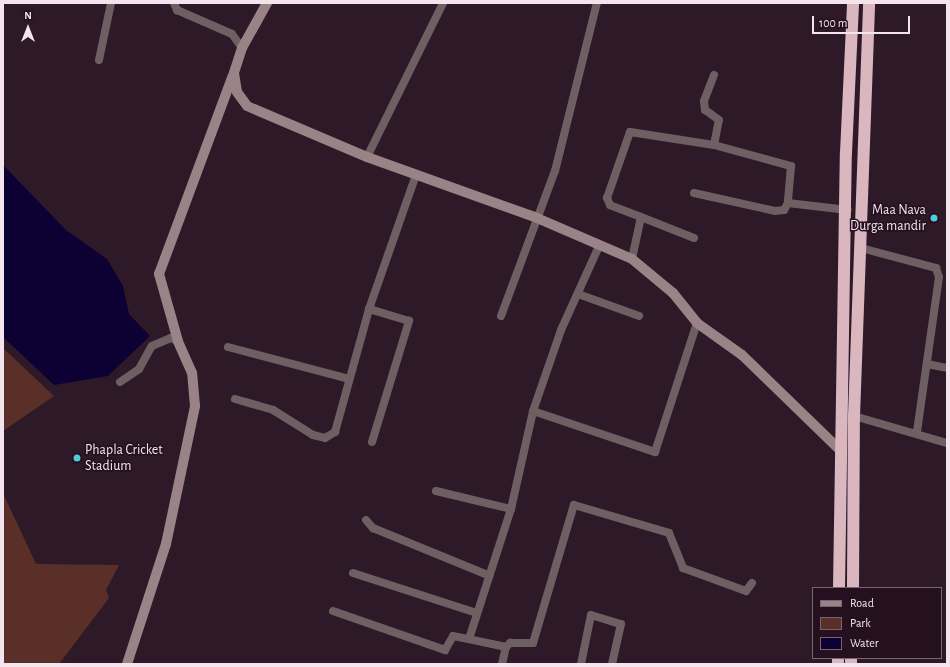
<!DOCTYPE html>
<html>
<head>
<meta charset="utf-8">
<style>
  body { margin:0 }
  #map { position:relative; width:950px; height:667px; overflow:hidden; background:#2e1928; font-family:"Alegreya Sans",sans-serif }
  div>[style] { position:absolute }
  .green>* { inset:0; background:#5a2f27 }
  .water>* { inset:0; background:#0d0033 }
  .street>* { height:8px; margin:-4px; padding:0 4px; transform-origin:4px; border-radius:4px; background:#6e6062 }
  .secondary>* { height:10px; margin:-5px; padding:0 5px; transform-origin:5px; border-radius:5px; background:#9a8387 }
  .highway>* { height:12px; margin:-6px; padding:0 6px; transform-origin:6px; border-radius:6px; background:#dab7be }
  .dots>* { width:11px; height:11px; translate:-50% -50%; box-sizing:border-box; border:2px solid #24101e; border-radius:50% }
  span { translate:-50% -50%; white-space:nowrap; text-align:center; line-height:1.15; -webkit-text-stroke:3px #24101e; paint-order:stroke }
  .poi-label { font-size:14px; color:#f3e4ee }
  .right { translate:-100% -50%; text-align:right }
  .left { translate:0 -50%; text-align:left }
  .frame { position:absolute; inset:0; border:4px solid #f3e4ee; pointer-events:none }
  .legend { position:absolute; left:812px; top:587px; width:130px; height:72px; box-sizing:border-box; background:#24101e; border:1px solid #776571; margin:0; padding:5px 7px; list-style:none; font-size:12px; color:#f3e4ee }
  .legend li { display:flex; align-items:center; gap:8px; height:20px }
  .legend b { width:20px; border:1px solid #776571 }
  .north { position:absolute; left:8px; top:8px; width:40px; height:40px; -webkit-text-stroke:3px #24101e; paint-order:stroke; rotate:0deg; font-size:11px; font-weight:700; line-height:16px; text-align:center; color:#f3e4ee }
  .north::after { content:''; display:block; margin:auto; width:14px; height:18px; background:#f3e4ee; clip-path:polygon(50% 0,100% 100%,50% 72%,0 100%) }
  .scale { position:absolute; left:812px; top:16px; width:98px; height:18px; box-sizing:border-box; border:2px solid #f3e4ee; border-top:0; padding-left:5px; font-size:12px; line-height:14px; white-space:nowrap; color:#f3e4ee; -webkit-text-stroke:3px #24101e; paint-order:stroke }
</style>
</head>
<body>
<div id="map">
  <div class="green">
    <i style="clip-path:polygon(3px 348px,54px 396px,3px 431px)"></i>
    <i style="clip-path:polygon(3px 493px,36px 564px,119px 565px,106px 590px,109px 598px,59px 664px,3px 664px)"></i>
  </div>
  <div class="water">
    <i style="clip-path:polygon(3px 165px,66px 230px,107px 259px,123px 286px,129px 314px,150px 336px,108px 376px,54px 385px,3px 337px)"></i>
  </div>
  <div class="street">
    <i style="left:174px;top:3px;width:8px;rotate:67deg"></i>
    <i style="left:177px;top:10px;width:60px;rotate:23.6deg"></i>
    <i style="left:232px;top:34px;width:17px;rotate:54deg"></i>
    <i style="left:99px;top:60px;width:58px;rotate:-78.1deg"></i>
    <i style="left:714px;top:145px;width:25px;rotate:-79deg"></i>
    <i style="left:719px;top:120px;width:17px;rotate:-144deg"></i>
    <i style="left:705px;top:110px;width:9px;rotate:-96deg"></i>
    <i style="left:704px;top:101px;width:28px;rotate:-69deg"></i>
    <i style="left:367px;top:157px;width:172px;rotate:-63.7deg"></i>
    <i style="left:694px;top:193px;width:83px;rotate:12.5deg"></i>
    <i style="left:775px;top:211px;width:9px;rotate:-6deg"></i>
    <i style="left:784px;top:210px;width:8px;rotate:-60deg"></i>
    <i style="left:788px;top:203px;width:60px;rotate:6.7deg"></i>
    <i style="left:641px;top:217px;width:57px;rotate:21.6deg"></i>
    <i style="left:861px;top:248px;width:78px;rotate:14.9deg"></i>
    <i style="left:936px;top:268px;width:9px;rotate:72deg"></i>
    <i style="left:939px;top:277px;width:157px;rotate:98.1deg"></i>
    <i style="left:632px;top:259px;width:43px;rotate:-77.9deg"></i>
    <i style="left:641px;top:217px;width:33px;rotate:-159deg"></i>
    <i style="left:610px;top:205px;width:8px;rotate:-113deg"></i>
    <i style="left:607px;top:198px;width:70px;rotate:-70.8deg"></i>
    <i style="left:630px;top:132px;width:85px;rotate:8.8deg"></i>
    <i style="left:714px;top:145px;width:80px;rotate:15.3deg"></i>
    <i style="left:791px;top:166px;width:37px;rotate:95deg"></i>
    <i style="left:578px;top:294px;width:65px;rotate:19.8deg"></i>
    <i style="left:501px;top:316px;width:155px;rotate:-69.6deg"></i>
    <i style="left:555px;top:171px;width:173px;rotate:-76deg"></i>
    <i style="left:228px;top:347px;width:125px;rotate:14.8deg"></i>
    <i style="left:927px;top:364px;width:20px;rotate:11deg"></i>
    <i style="left:120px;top:382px;width:23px;rotate:-34deg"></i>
    <i style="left:139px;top:369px;width:26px;rotate:-61deg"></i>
    <i style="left:152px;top:346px;width:21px;rotate:-23deg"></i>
    <i style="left:171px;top:338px;width:8px;rotate:23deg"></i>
    <i style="left:235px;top:399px;width:40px;rotate:16deg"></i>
    <i style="left:273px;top:410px;width:47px;rotate:32deg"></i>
    <i style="left:313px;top:435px;width:12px;rotate:14deg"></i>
    <i style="left:325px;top:438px;width:12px;rotate:-31deg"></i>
    <i style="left:335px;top:432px;width:128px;rotate:-74.5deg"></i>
    <i style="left:533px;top:411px;width:86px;rotate:-70.9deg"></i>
    <i style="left:561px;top:330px;width:94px;rotate:-65.6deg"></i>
    <i style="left:854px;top:416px;width:97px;rotate:16.2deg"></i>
    <i style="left:372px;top:442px;width:127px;rotate:-73deg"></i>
    <i style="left:409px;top:321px;width:42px;rotate:-163.3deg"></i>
    <i style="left:369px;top:309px;width:142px;rotate:-70.7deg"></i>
    <i style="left:436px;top:491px;width:77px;rotate:13.5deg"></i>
    <i style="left:366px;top:520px;width:11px;rotate:49deg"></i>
    <i style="left:373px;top:528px;width:126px;rotate:22.3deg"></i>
    <i style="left:353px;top:573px;width:130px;rotate:17.9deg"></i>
    <i style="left:333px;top:611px;width:119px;rotate:19.2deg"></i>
    <i style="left:445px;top:650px;width:16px;rotate:-60deg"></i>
    <i style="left:453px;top:636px;width:16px;rotate:11deg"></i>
    <i style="left:506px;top:647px;width:6px;rotate:-45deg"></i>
    <i style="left:510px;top:643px;width:23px"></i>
    <i style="left:533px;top:643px;width:144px;rotate:-73.5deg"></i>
    <i style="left:574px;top:505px;width:99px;rotate:16.4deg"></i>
    <i style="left:669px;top:533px;width:38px;rotate:68deg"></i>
    <i style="left:683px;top:568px;width:67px;rotate:20.1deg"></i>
    <i style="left:746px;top:591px;width:10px;rotate:-53deg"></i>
    <i style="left:502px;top:664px;width:17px;rotate:-77deg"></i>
    <i style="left:506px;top:647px;width:38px;rotate:-168deg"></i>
    <i style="left:469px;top:639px;width:137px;rotate:-72.1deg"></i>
    <i style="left:511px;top:509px;width:100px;rotate:-77.3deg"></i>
    <i style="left:533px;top:411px;width:129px;rotate:18.6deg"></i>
    <i style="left:655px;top:452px;width:136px;rotate:-72deg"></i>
    <i style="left:581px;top:664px;width:50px;rotate:-78.5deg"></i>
    <i style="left:591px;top:615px;width:31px;rotate:17deg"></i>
    <i style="left:621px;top:624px;width:41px;rotate:102.7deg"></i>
  </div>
  <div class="secondary">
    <i style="left:267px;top:3px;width:51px;rotate:119.1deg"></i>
    <i style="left:242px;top:48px;width:26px;rotate:108deg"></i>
    <i style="left:234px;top:73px;width:19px;rotate:81deg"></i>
    <i style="left:237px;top:92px;width:17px;rotate:54deg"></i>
    <i style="left:247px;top:106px;width:130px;rotate:23deg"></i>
    <i style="left:367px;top:157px;width:181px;rotate:19.7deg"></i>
    <i style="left:537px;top:218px;width:103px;rotate:23.3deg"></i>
    <i style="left:632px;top:259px;width:53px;rotate:39.7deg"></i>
    <i style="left:673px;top:293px;width:38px;rotate:51deg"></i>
    <i style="left:697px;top:323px;width:55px;rotate:35.4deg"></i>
    <i style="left:742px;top:355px;width:138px;rotate:44.1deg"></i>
    <i style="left:127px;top:664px;width:126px;rotate:-72deg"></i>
    <i style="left:166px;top:544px;width:141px;rotate:-78.1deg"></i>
    <i style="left:195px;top:406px;width:33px;rotate:-95deg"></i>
    <i style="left:192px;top:373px;width:35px;rotate:-114deg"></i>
    <i style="left:178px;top:341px;width:70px;rotate:-105.8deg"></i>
    <i style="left:159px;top:274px;width:212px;rotate:-69.6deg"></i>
  </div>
  <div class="highway">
    <i style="left:839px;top:588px;width:435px;rotate:-89.1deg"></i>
    <i style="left:846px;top:153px;width:150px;rotate:-87.3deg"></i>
    <i style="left:853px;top:588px;width:172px;rotate:-89.7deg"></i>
    <i style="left:854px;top:416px;width:413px;rotate:-87.9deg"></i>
    <i style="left:838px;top:664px;width:6px;rotate:-90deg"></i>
    <i style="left:851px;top:664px;width:6px;rotate:-90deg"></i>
  </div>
  <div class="dots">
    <i style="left:934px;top:218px;background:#52cbd8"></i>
    <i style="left:77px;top:458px;background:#52cbd8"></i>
  </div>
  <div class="poi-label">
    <span class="right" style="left:926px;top:218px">Maa Nava<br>Durga mandir</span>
    <span class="left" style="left:85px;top:458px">Phapla Cricket<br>Stadium</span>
  </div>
  <div class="frame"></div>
  <ul class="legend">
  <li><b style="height:5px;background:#9a8387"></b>Road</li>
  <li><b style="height:11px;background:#5a2f27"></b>Park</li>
  <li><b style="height:11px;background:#0d0033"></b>Water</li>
  </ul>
  <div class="north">N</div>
  <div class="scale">100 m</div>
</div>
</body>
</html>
